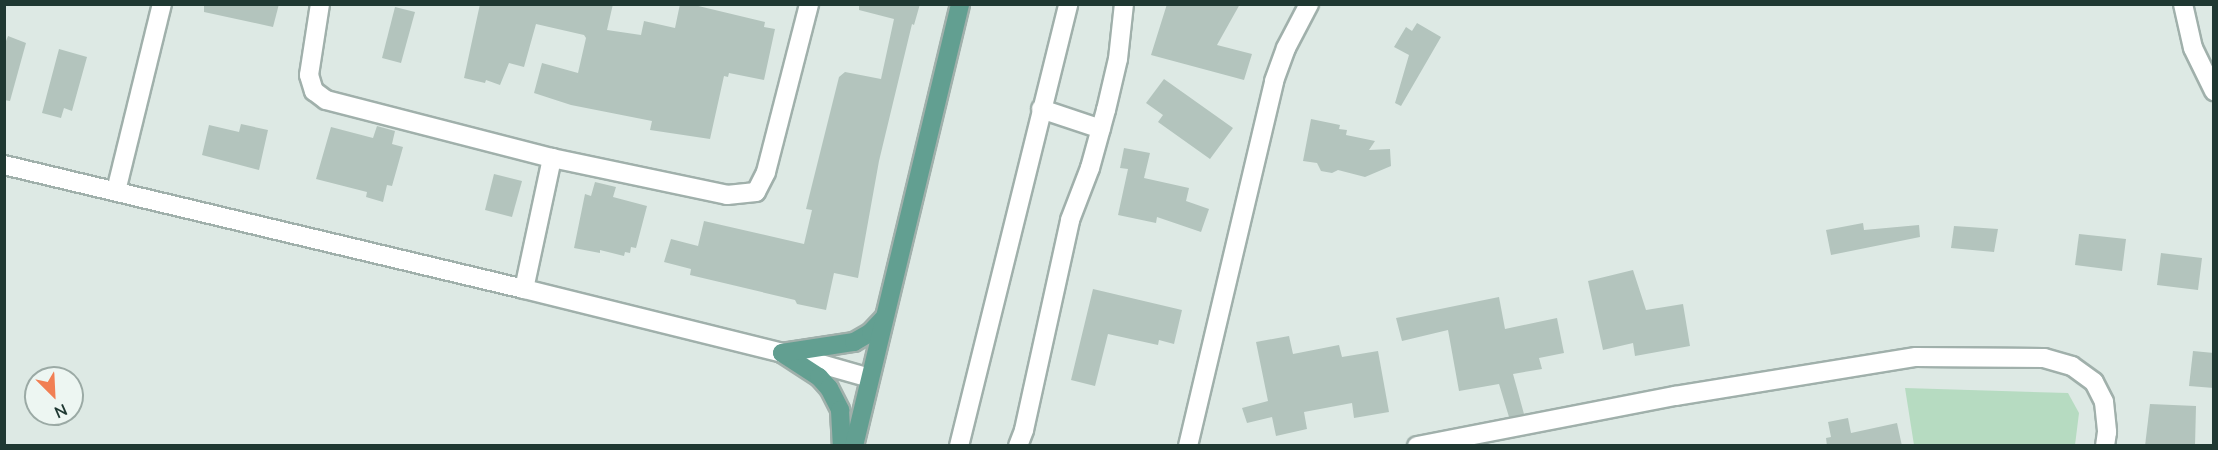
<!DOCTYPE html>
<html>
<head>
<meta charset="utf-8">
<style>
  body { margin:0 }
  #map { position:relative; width:2218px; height:450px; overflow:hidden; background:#dde9e4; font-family:"Nunito Sans",sans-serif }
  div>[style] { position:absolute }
  .green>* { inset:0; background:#b6dbc1 }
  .building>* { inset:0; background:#b3c4bd }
  .roads { filter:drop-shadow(2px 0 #a0b0ab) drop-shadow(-2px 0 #a0b0ab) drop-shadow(0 2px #a0b0ab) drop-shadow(0 -2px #a0b0ab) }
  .minor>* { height:18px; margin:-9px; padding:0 9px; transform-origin:9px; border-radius:9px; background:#fff }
  .major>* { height:18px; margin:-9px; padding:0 9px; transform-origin:9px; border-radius:9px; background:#629f91 }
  span { translate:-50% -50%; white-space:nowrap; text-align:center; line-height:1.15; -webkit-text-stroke:4.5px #edf6f2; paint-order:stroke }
  .frame { position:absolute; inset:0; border:6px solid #1f3832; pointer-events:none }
  .north { position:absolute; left:24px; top:366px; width:60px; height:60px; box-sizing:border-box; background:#edf6f2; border:2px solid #9baaa5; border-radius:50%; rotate:156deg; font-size:16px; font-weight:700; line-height:24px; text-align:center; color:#1f3832 }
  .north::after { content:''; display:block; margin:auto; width:21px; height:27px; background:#f17f54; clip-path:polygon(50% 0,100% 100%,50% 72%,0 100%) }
</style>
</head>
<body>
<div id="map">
  <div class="green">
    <i style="clip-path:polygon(1905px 388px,2068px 393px,2079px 413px,2075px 445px,1914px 445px)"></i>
  </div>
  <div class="building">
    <i style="clip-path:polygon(204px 4px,279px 4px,273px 27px,204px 12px)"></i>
    <i style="clip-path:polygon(480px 4px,613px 4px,607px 30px,641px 35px,644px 21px,675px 28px,680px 4px,690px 4px,765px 22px,764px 27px,775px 29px,764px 80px,729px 73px,728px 77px,724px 76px,710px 139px,650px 130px,652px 121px,571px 105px,534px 93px,542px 63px,578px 73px,586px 38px,584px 35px,536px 24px,524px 67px,509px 63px,500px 85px,486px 80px,485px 83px,464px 78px)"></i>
    <i style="clip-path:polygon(859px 4px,920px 4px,914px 25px,912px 24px,879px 161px,858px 278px,834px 273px,826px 310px,797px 304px,795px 300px,690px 275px,691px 269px,664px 262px,671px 239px,698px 246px,704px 221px,804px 244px,812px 210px,806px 209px,839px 77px,845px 72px,881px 79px,894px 19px,859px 10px)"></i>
    <i style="clip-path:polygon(1167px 4px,1240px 4px,1217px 45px,1252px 54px,1244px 80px,1151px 55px)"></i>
    <i style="clip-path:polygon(395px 7px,415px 12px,401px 63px,382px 58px)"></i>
    <i style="clip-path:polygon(1417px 23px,1441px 37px,1401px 106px,1395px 103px,1409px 55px,1394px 47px,1406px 27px,1412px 31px)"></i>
    <i style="clip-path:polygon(8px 36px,26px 43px,10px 101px,4px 100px,4px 46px)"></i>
    <i style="clip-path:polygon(59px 49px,87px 57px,72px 111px,64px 108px,61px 118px,42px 113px)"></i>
    <i style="clip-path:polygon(1164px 79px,1233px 128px,1210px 159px,1158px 122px,1163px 115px,1146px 103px)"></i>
    <i style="clip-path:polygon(1311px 119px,1340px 125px,1339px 129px,1347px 130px,1346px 135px,1375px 141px,1369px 150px,1390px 149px,1391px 166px,1365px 177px,1338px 170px,1332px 173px,1321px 171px,1317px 163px,1303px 161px)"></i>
    <i style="clip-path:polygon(241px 124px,268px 130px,259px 170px,202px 155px,209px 125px,239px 132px)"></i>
    <i style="clip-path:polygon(377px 126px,395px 131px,392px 144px,403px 147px,392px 186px,387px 185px,383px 202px,366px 197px,367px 192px,316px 179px,331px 127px,373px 138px)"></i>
    <i style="clip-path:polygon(1124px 148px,1150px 153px,1144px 178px,1189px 188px,1186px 201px,1209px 209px,1201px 232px,1157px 217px,1156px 223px,1118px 215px,1128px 169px,1120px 168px)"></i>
    <i style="clip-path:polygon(494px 174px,522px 181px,512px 217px,485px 210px)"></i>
    <i style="clip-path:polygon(595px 182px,616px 187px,613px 197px,647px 206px,636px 248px,631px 247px,630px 253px,625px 252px,624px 256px,600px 250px,600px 253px,574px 248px,585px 194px,591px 196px)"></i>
    <i style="clip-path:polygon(1863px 223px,1864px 230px,1919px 225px,1920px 237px,1831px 255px,1826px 230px)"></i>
    <i style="clip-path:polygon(1954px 226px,1998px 229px,1994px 252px,1951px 248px)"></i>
    <i style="clip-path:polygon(2079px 234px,2126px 239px,2122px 271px,2075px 265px)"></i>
    <i style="clip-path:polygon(2161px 253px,2202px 258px,2198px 290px,2157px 285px)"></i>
    <i style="clip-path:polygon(1633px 270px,1646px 310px,1683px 304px,1690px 346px,1635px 356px,1633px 343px,1603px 350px,1588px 281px)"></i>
    <i style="clip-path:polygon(1093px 289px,1182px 310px,1174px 344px,1159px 340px,1158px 345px,1108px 334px,1095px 386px,1071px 380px)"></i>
    <i style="clip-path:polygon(1499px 297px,1505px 329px,1557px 318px,1564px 353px,1539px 358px,1542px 369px,1513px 374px,1524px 414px,1509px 417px,1499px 384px,1459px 391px,1448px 330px,1402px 341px,1396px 318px)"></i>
    <i style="clip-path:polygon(1289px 336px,1293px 354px,1339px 345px,1342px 357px,1378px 351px,1389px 412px,1354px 418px,1352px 403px,1304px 412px,1307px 429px,1276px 436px,1272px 417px,1247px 423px,1242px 408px,1268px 401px,1256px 342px)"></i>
    <i style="clip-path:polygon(2193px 351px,2214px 353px,2214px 388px,2189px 386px)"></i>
    <i style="clip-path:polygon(2150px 404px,2196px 406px,2195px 446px,2145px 446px)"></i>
    <i style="clip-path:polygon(1848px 418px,1851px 433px,1897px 423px,1902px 446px,1827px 446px,1826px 438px,1831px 437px,1828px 422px)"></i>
  </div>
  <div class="roads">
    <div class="minor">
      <i style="left:320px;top:4px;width:72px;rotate:98.8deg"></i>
      <i style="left:309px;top:75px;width:17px;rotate:73deg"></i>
      <i style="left:314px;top:91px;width:15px;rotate:37deg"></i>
      <i style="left:326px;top:100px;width:233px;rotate:14.4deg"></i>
      <i style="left:552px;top:158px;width:179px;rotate:11.9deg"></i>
      <i style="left:727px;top:195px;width:29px;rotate:-6deg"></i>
      <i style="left:756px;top:192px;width:22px;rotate:-63deg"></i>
      <i style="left:766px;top:172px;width:173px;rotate:-75.6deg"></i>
      <i style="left:2183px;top:4px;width:45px;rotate:77.2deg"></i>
      <i style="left:2193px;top:48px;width:48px;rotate:64deg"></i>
      <i style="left:1041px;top:109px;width:63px;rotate:18.4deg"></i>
      <i style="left:4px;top:165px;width:535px;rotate:13.41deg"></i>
      <i style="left:524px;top:289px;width:266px;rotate:13.9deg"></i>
      <i style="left:782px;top:353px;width:91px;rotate:15.9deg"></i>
      <i style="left:116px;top:191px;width:193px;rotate:-76.2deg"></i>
      <i style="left:524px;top:289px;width:134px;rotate:-77.9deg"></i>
      <i style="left:959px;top:446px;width:455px;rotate:-76.1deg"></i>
      <i style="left:1018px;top:446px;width:17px;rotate:-69deg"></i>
      <i style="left:1024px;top:430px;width:215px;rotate:-77.6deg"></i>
      <i style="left:1070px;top:220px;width:56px;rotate:-69deg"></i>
      <i style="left:1090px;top:168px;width:60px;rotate:-74.6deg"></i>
      <i style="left:1106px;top:110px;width:52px;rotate:-76.8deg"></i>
      <i style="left:1118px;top:59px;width:55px;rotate:-83.8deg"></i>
      <i style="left:1188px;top:446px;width:375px;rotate:-76.7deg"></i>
      <i style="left:1274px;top:81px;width:35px;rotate:-70deg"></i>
      <i style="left:1286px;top:48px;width:50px;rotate:-62.4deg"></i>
      <i style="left:1417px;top:446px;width:263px;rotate:-11deg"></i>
      <i style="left:1675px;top:396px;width:244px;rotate:-9.2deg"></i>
      <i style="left:1916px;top:357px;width:128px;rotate:0.4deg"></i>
      <i style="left:2044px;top:358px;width:29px;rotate:16deg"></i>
      <i style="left:2072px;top:366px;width:27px;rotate:36deg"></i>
      <i style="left:2094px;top:382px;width:22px;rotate:63deg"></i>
      <i style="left:2104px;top:402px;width:30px;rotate:84deg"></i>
      <i style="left:2107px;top:432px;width:14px;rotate:98deg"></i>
    </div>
    <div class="major">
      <i style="left:782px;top:353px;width:44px;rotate:33deg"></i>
      <i style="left:819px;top:377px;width:15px;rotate:48deg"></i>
      <i style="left:829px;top:388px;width:25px;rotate:63deg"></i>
      <i style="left:840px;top:410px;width:36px;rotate:87deg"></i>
      <i style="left:782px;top:353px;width:73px;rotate:-8.7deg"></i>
      <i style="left:854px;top:342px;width:20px;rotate:-30deg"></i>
      <i style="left:871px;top:332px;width:19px;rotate:-47deg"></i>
      <i style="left:854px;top:446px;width:455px;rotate:-76.5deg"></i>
    </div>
  </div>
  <div class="frame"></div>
  <div class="north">N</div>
</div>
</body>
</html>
